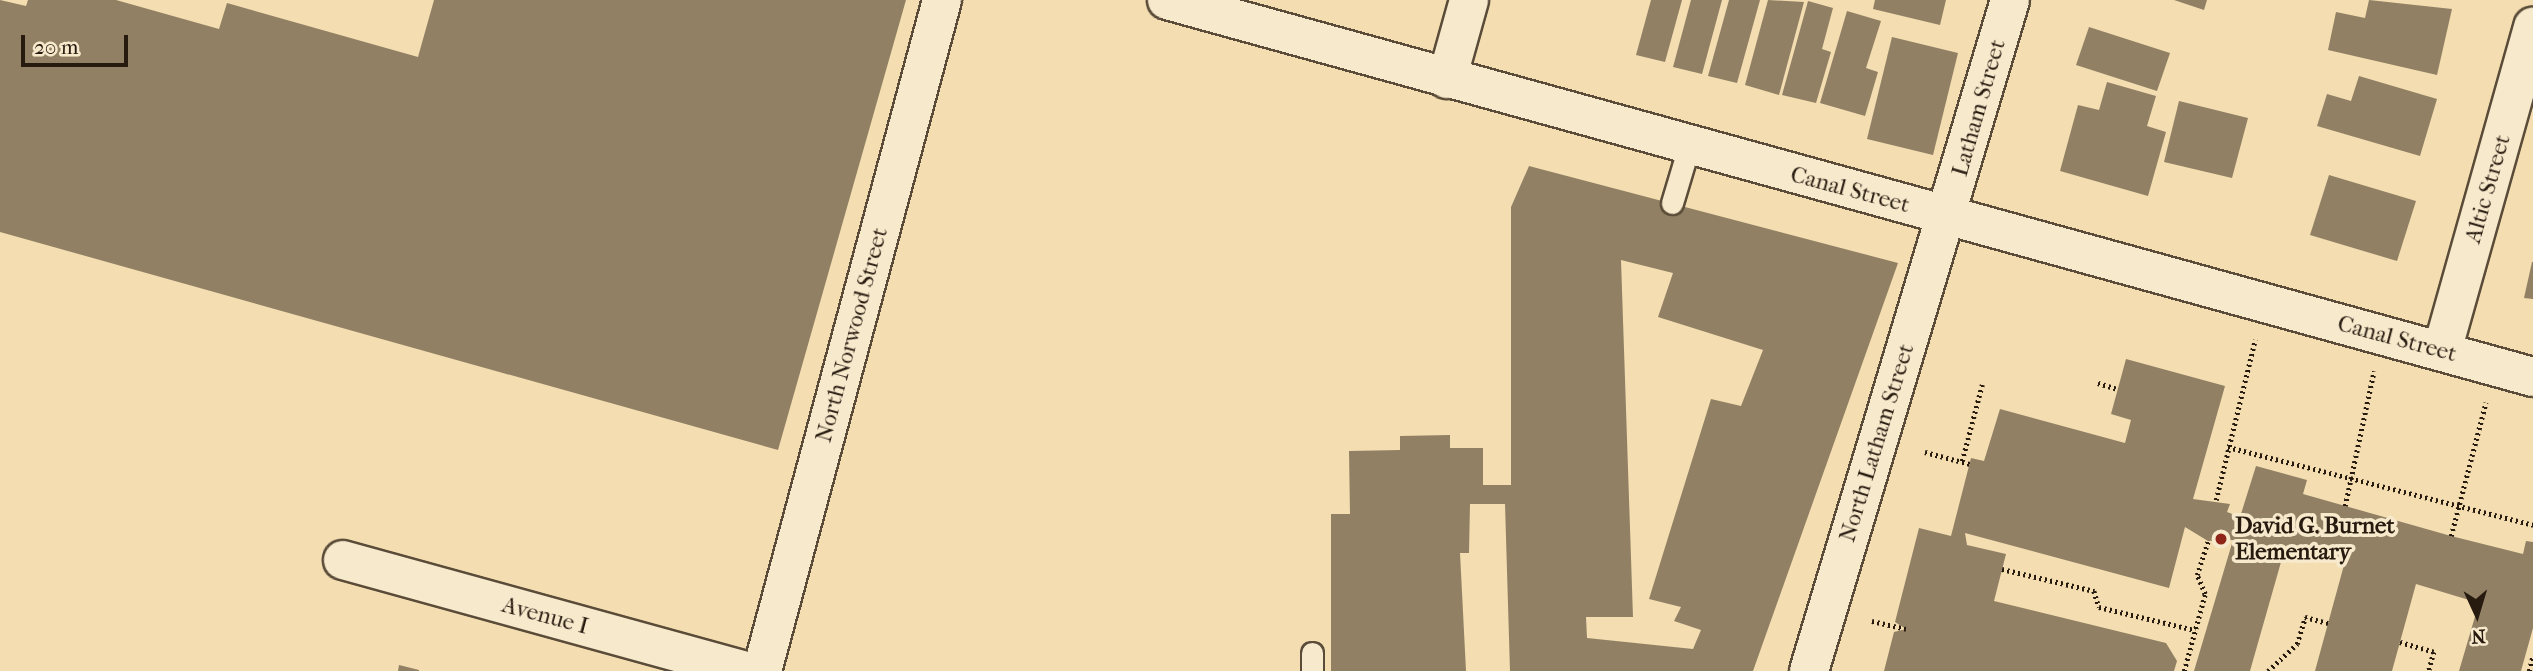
<!DOCTYPE html>
<html>
<head>
<meta charset="utf-8">
<style>
  body { margin:0 }
  #map { position:relative; width:2533px; height:671px; overflow:hidden; background:#f3ddb1; font-family:"IM FELL French Canon",serif }
  div>[style] { position:absolute }
  .building>* { inset:0; background:#918064 }
  .path>* { height:4.5px; margin-top:-2.25px; transform-origin:0; background:repeating-linear-gradient(90deg,#271b10 0 2px,transparent 0 5.5px) }
  .roads { filter:drop-shadow(2px 0 #5a4c38) drop-shadow(-2px 0 #5a4c38) drop-shadow(0 2px #5a4c38) drop-shadow(0 -2px #5a4c38) }
  .service>* { height:21px; margin:-10.5px; padding:0 10.5px; transform-origin:10.5px; border-radius:10.5px; background:#f7e9cc }
  .minor>* { height:38px; margin:-19px; padding:0 19px; transform-origin:19px; border-radius:19px; background:#f7e9cc }
  .tertiary>* { height:38px; margin:-19px; padding:0 19px; transform-origin:19px; border-radius:19px; background:#f7e9cc }
  .dots>* { width:19px; height:19px; translate:-50% -50%; box-sizing:border-box; border:4px solid #f7e9cc; border-radius:50% }
  span { translate:-50% -50%; white-space:nowrap; text-align:center; line-height:1.15; -webkit-text-stroke:7px #f7e9cc; paint-order:stroke }
  .street-label { font-size:23px; color:#271b10 }
  .poi-label { font-size:23px; color:#271b10; font-weight:700 }
  .left { translate:0 -50%; text-align:left }
  .north { position:absolute; left:2442px; top:580px; width:70px; height:70px; -webkit-text-stroke:5px #f7e9cc; paint-order:stroke; rotate:176deg; font-size:19px; font-weight:700; line-height:28px; text-align:center; color:#271b10 }
  .north::after { content:''; display:block; margin:auto; width:24px; height:32px; background:#271b10; clip-path:polygon(50% 0,100% 100%,50% 72%,0 100%) }
  .scale { position:absolute; left:21px; top:35px; width:107px; height:32px; box-sizing:border-box; border:4px solid #271b10; border-top:0; padding-left:9px; font-size:21px; line-height:24px; white-space:nowrap; color:#271b10; -webkit-text-stroke:5px #f7e9cc; paint-order:stroke }
</style>
</head>
<body>
<div id="map">
  <div class="building">
    <i style="clip-path:polygon(0 0,26px 6px,28px 0,116px 0,219px 29px,227px 3px,418px 57px,434px 0,906px 0,778px 450px,0 232px)"></i>
    <i style="clip-path:polygon(1651px 0,1682px 0,1665px 62px,1636px 55px)"></i>
    <i style="clip-path:polygon(1691px 0,1722px 0,1702px 74px,1673px 67px)"></i>
    <i style="clip-path:polygon(1729px 0,1760px 0,1737px 83px,1708px 76px)"></i>
    <i style="clip-path:polygon(1768px 0,1804px 2px,1779px 95px,1745px 85px)"></i>
    <i style="clip-path:polygon(1875px 0,1946px 0,1940px 25px,1873px 9px)"></i>
    <i style="clip-path:polygon(2174px 0,2207px 0,2204px 10px)"></i>
    <i style="clip-path:polygon(2369px 0,2452px 9px,2437px 75px,2328px 50px,2336px 12px,2365px 18px)"></i>
    <i style="clip-path:polygon(1808px 1px,1833px 8px,1822px 49px,1831px 52px,1816px 103px,1782px 95px)"></i>
    <i style="clip-path:polygon(1847px 11px,1881px 21px,1866px 68px,1878px 72px,1865px 116px,1820px 103px)"></i>
    <i style="clip-path:polygon(2089px 27px,2170px 53px,2157px 91px,2076px 65px)"></i>
    <i style="clip-path:polygon(1892px 37px,1958px 53px,1933px 155px,1867px 139px)"></i>
    <i style="clip-path:polygon(2359px 76px,2437px 99px,2420px 156px,2317px 126px,2327px 94px,2351px 101px)"></i>
    <i style="clip-path:polygon(2107px 82px,2156px 96px,2147px 126px,2166px 132px,2148px 196px,2060px 171px,2078px 105px,2099px 110px)"></i>
    <i style="clip-path:polygon(2179px 101px,2248px 118px,2232px 178px,2164px 162px)"></i>
    <i style="clip-path:polygon(evenodd,1529px 166px,1898px 263px,1753px 671px,1510px 671px,1505px 504px,1470px 504px,1469px 553px,1460px 553px,1466px 671px,1331px 671px,1331px 514px,1350px 514px,1349px 451px,1400px 450px,1400px 436px,1450px 435px,1450px 448px,1483px 448px,1483px 485px,1511px 485px,1511px 207px,1529px 166px,1621px 260px,1673px 273px,1658px 317px,1763px 350px,1741px 406px,1711px 399px,1649px 599px,1681px 607px,1674px 621px,1701px 630px,1693px 649px,1587px 638px,1586px 617px,1633px 617px,1621px 260px)"></i>
    <i style="clip-path:polygon(2329px 175px,2416px 201px,2397px 261px,2310px 235px)"></i>
    <i style="clip-path:polygon(2532px 262px,2533px 262px,2533px 299px,2524px 298px)"></i>
    <i style="clip-path:polygon(2126px 359px,2225px 386px,2193px 499px,2230px 504px,2227px 512px,2240px 517px,2256px 466px,2307px 480px,2303px 494px,2451px 536px,2523px 554px,2526px 541px,2533px 542px,2533px 628px,2521px 671px,2459px 671px,2479px 603px,2416px 584px,2392px 671px,2315px 671px,2344px 565px,2285px 548px,2250px 671px,2194px 671px,2233px 540px,2208px 541px,2185px 527px,2169px 588px,1965px 533px,1967px 545px,2006px 554px,1994px 601px,2166px 643px,2177px 661px,2174px 671px,1884px 671px,1894px 632px,1906px 629px,1895px 622px,1919px 528px,1951px 536px,1971px 458px,1984px 461px,2000px 409px,2125px 443px,2131px 420px,2111px 414px)"></i>
    <i style="clip-path:polygon(399px 665px,419px 670px,419px 671px,398px 671px)"></i>
  </div>
  <div class="path">
    <i style="left:2098px;top:383px;width:21px;rotate:17deg"></i>
    <i style="left:2228px;top:447px;width:315px;rotate:14.3deg"></i>
    <i style="left:1925px;top:452px;width:47px;rotate:14.9deg"></i>
    <i style="left:1962px;top:461px;width:79px;rotate:-75.3deg"></i>
    <i style="left:2216px;top:500px;width:165px;rotate:-76.3deg"></i>
    <i style="left:2345px;top:506px;width:138px;rotate:-77.9deg"></i>
    <i style="left:2451px;top:536px;width:138px;rotate:-75.4deg"></i>
    <i style="left:2002px;top:569px;width:95px;rotate:13.4deg"></i>
    <i style="left:2094px;top:591px;width:17px;rotate:73deg"></i>
    <i style="left:2099px;top:607px;width:99px;rotate:13.5deg"></i>
    <i style="left:1872px;top:621px;width:35px;rotate:13deg"></i>
    <i style="left:2400px;top:642px;width:35px;rotate:16deg"></i>
    <i style="left:2434px;top:652px;width:20px;rotate:105deg"></i>
    <i style="left:2184px;top:671px;width:80px;rotate:-74.7deg"></i>
    <i style="left:2205px;top:594px;width:21px;rotate:-113deg"></i>
    <i style="left:2197px;top:575px;width:36px;rotate:-72deg"></i>
    <i style="left:2268px;top:671px;width:40px;rotate:-43deg"></i>
    <i style="left:2297px;top:644px;width:28px;rotate:-73deg"></i>
    <i style="left:2305px;top:617px;width:24px;rotate:15deg"></i>
    <i style="left:2529px;top:671px;width:16px;rotate:-76deg"></i>
  </div>
  <div class="roads">
    <div class="service">
      <i style="left:1672px;top:203px;width:59px;rotate:-73.4deg"></i>
      <i style="left:1312px;top:653px;width:18px;rotate:90deg"></i>
    </div>
    <div class="minor">
      <i style="left:1447px;top:79px;width:82px;rotate:-74.4deg"></i>
      <i style="left:2442px;top:351px;width:337px;rotate:-74.3deg"></i>
      <i style="left:343px;top:560px;width:419px;rotate:15.4deg"></i>
      <i style="left:762px;top:671px;width:695px;rotate:-74.98deg"></i>
      <i style="left:1809px;top:671px;width:700px;rotate:-73.32deg"></i>
    </div>
    <div class="tertiary">
      <i style="left:1167px;top:0;width:1417px;rotate:15.43deg"></i>
    </div>
  </div>
  <div class="dots">
    <i style="left:2221px;top:539px;background:#8f2418"></i>
  </div>
  <div class="street-label">
    <span style="left:1979px;top:108px;rotate:-74deg">Latham Street</span>
    <span style="left:2488px;top:189px;rotate:-74deg">Altic Street</span>
    <span style="left:1850px;top:190px;rotate:15deg">Canal Street</span>
    <span style="left:852px;top:335px;rotate:-75deg">North Norwood Street</span>
    <span style="left:2397px;top:339px;rotate:15deg">Canal Street</span>
    <span style="left:1877px;top:443px;rotate:-73deg">North Latham Street</span>
    <span style="left:545px;top:616px;rotate:15deg">Avenue I</span>
  </div>
  <div class="poi-label">
    <span class="left" style="left:2235px;top:539px">David G. Burnet<br>Elementary</span>
  </div>
  <div class="north">N</div>
  <div class="scale">20 m</div>
</div>
</body>
</html>
